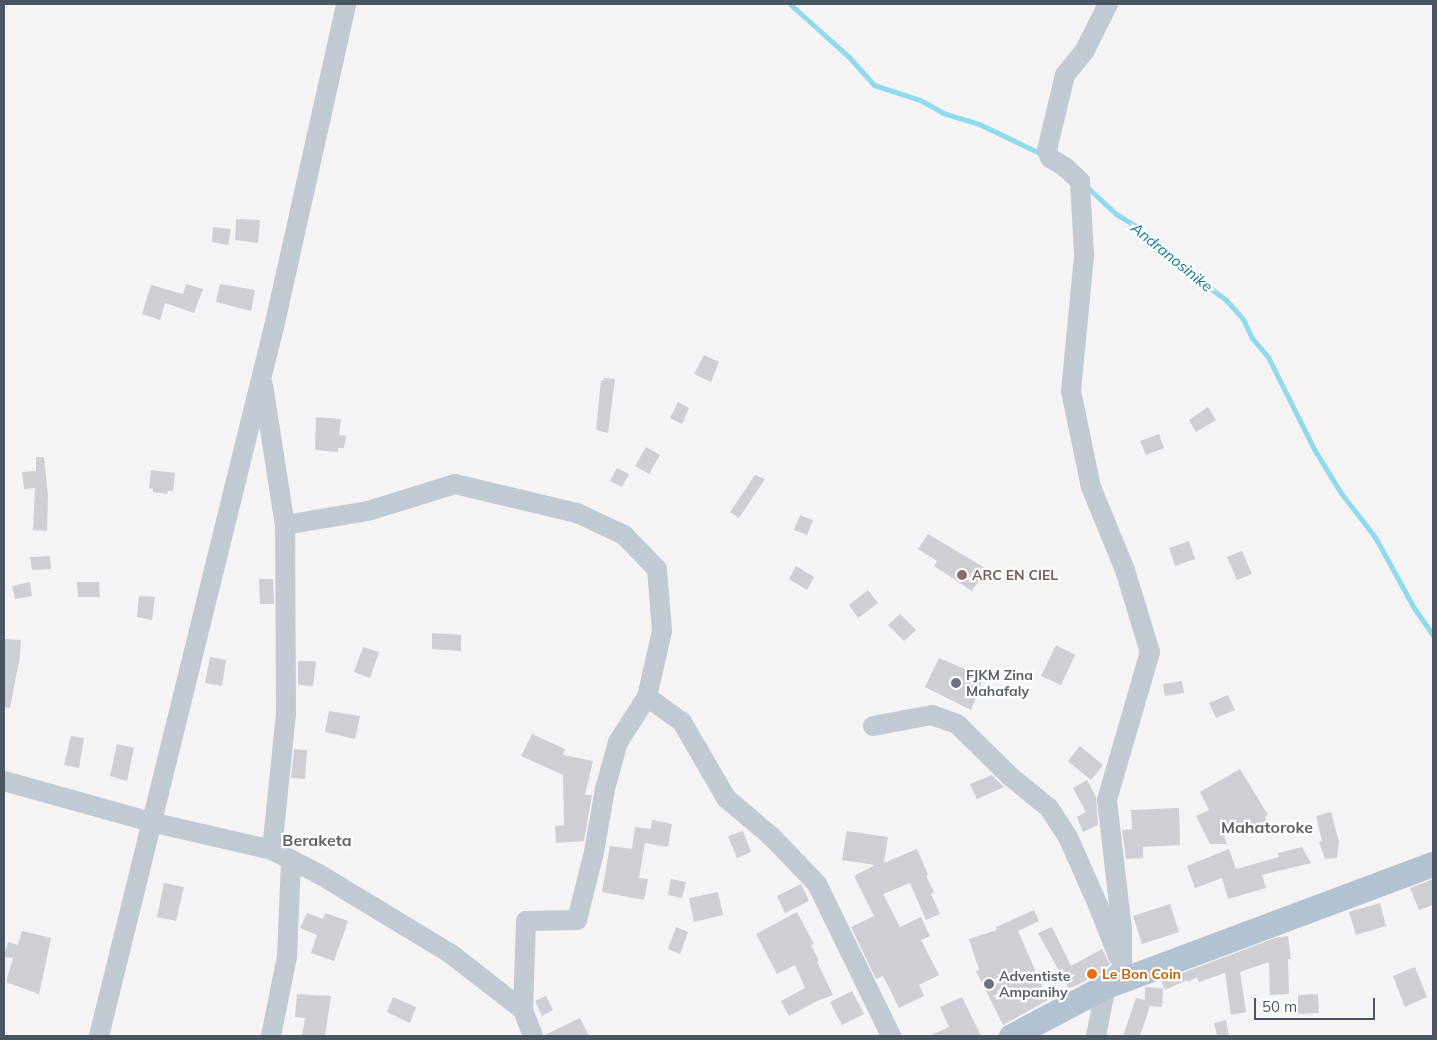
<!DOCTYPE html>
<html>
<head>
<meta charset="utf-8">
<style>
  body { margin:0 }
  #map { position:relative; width:1437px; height:1040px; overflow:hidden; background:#f5f3f3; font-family:Mulish,sans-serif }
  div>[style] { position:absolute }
  .stream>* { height:5px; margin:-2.5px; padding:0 2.5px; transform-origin:2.5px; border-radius:2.5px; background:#90daee }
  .building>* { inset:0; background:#cdcfd5 }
  .minor>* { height:20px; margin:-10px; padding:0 10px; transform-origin:10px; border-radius:10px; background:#c1cad2 }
  .major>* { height:25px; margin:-12.5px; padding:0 12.5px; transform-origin:12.5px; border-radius:12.5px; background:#b3c2d1 }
  .dots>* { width:14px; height:14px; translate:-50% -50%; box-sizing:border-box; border:2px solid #fff; border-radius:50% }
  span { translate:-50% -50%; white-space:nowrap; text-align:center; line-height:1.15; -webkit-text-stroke:4.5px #fff; paint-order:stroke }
  .education-label { font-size:14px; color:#785e54; font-weight:700 }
  .left { translate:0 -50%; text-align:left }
  .worship-label { font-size:14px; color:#5b616d; font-weight:700 }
  .food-label { font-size:14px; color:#c56008; font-weight:700 }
  .water-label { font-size:15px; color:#0c7c9b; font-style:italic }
  .quarter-label { font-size:16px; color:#5f6368; font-weight:700 }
  .frame { position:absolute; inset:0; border:5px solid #4a5661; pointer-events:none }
  .scale { position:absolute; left:1254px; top:998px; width:121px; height:22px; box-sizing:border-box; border:2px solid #4a5661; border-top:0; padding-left:6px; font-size:15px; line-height:18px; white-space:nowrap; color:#4a5661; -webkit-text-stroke:4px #fff; paint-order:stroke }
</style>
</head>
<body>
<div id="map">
  <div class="stream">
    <i style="left:790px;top:4px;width:78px;rotate:41.9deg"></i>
    <i style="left:848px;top:56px;width:39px;rotate:48deg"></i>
    <i style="left:874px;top:85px;width:48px;rotate:18.1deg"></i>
    <i style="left:920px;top:100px;width:26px;rotate:29deg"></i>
    <i style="left:943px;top:113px;width:38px;rotate:17deg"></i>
    <i style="left:979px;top:124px;width:70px;rotate:25.5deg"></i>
    <i style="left:1087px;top:187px;width:40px;rotate:43deg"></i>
    <i style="left:1116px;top:214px;width:27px;rotate:31deg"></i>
    <i style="left:1139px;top:228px;width:57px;rotate:42.1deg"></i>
    <i style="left:1181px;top:266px;width:56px;rotate:37.1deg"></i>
    <i style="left:1226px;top:300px;width:25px;rotate:48deg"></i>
    <i style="left:1243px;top:319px;width:21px;rotate:65deg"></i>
    <i style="left:1252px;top:338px;width:25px;rotate:50deg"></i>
    <i style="left:1268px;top:357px;width:103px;rotate:63.4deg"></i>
    <i style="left:1314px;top:449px;width:52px;rotate:58.5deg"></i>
    <i style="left:1341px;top:493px;width:56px;rotate:52.3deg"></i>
    <i style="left:1375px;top:537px;width:81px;rotate:61.2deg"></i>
    <i style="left:1414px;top:608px;width:33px;rotate:55deg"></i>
  </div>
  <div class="building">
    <i style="clip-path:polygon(236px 219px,260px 220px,258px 243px,235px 240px)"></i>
    <i style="clip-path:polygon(213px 227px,231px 229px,228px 245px,212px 242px)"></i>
    <i style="clip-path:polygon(186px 284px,203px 289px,194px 313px,165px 303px,160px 320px,142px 314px,151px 285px,183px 294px)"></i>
    <i style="clip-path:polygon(220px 284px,255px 290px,251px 311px,216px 302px)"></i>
    <i style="clip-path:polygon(704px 355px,719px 362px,711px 382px,694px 374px)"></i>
    <i style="clip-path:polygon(604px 378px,615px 379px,608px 433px,596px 430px,601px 380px,604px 381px)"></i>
    <i style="clip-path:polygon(678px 402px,689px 408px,682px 424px,670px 418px)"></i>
    <i style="clip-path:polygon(1208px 407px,1216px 420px,1196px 432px,1189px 420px)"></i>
    <i style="clip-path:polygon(316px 417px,341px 419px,339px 435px,346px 436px,344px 448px,338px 448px,338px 452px,315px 450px)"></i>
    <i style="clip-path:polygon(1159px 434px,1164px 448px,1146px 455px,1140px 441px)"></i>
    <i style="clip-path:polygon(646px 447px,660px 455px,649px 474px,635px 466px)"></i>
    <i style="clip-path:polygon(36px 457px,44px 457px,48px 496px,47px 531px,33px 530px,35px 488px,24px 489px,22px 472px,36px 471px)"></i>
    <i style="clip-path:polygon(617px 468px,629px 474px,622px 487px,610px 481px)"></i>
    <i style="clip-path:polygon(151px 470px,175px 473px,173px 491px,168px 491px,167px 494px,153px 492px,153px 489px,149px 488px)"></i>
    <i style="clip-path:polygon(755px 475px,765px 479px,739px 518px,730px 512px)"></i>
    <i style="clip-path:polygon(800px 515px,813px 520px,807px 535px,794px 530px)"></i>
    <i style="clip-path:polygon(928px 534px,987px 569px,972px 591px,934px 566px,937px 561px,918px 549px)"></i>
    <i style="clip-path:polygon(1189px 541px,1195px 559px,1175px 566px,1169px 548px)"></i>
    <i style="clip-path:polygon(1242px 551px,1252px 574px,1237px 580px,1227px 557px)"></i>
    <i style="clip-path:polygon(50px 556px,51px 569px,32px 570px,30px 557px)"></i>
    <i style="clip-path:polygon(796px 566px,814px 577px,807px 590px,789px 579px)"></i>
    <i style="clip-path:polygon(259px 579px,273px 579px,274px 604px,260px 604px)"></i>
    <i style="clip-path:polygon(30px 582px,32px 596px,15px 599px,12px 586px)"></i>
    <i style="clip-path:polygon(77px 582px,99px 582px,100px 597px,78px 597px)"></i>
    <i style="clip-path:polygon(868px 590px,878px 603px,858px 618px,849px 605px)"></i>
    <i style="clip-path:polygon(139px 596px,155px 597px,152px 620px,137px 617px)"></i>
    <i style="clip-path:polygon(900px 614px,916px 630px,904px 641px,888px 625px)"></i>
    <i style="clip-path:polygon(432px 633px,461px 635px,461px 651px,432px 649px)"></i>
    <i style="clip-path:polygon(4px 639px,21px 640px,20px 656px,10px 708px,4px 707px)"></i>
    <i style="clip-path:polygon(1056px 645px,1075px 655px,1061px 685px,1041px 676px)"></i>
    <i style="clip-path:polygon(363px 647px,379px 652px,370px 678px,354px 672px)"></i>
    <i style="clip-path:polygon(210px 657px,226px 660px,222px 686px,205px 683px)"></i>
    <i style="clip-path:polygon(939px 658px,984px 677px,971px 710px,925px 687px)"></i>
    <i style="clip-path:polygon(298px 661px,316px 661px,313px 686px,298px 685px)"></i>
    <i style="clip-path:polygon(1182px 681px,1184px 693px,1165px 696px,1163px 684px)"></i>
    <i style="clip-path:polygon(1228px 695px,1235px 710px,1216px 718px,1209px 703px)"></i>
    <i style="clip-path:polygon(329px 711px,360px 716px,355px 739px,325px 732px)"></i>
    <i style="clip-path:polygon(532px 734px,565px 749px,563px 755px,593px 761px,585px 795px,592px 795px,584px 841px,556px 843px,555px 826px,564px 825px,563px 775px,521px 756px)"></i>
    <i style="clip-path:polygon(71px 736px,84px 738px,79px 768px,64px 765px)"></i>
    <i style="clip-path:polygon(117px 744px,134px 748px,127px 781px,110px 776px)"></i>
    <i style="clip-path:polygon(1080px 746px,1103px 765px,1091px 780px,1068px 761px)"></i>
    <i style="clip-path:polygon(294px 749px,307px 750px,305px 779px,291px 778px)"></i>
    <i style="clip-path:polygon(1240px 769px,1268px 815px,1265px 817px,1268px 824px,1252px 831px,1249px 825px,1224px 836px,1227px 844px,1210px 844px,1196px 816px,1209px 810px,1200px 792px)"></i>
    <i style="clip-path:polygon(992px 775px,1004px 787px,977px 799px,970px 784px)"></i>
    <i style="clip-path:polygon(1087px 780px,1096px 797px,1098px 825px,1083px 832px,1077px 817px,1086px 812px,1073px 788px)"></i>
    <i style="clip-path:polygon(1179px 808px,1180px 845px,1143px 847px,1143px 858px,1126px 859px,1122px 830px,1132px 829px,1131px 810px)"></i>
    <i style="clip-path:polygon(1331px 812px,1339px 842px,1337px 858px,1325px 859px,1319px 842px,1322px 841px,1316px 816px)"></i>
    <i style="clip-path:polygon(652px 820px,672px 824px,668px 847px,645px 843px,639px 878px,648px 879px,644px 900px,602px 892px,610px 846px,632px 849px,635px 827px,651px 829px)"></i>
    <i style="clip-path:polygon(743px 831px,751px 852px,737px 858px,728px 836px)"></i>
    <i style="clip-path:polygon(847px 831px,888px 837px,884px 863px,917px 849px,928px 875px,926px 876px,934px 892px,931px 894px,940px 914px,926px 920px,910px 883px,883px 894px,900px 927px,921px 917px,930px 936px,921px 940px,939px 975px,919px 985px,924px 996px,899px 1008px,883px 976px,876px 979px,851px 927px,874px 916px,854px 876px,875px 865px,842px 860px)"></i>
    <i style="clip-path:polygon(1302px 847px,1311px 863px,1262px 875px,1266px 888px,1228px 899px,1222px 878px,1195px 888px,1187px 866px,1229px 849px,1236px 869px,1279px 857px,1278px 853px)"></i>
    <i style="clip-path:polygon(671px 879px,686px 882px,682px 898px,668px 895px)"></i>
    <i style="clip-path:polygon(1433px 879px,1433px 905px,1419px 910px,1410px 888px)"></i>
    <i style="clip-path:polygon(164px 883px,184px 887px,176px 921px,157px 917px)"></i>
    <i style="clip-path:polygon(801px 884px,809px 901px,785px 913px,777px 896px)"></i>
    <i style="clip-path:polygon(718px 892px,723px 915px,694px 922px,689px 898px)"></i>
    <i style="clip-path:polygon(1380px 903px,1386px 926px,1356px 935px,1349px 912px)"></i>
    <i style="clip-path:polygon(1170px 904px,1179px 932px,1142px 944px,1133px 916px)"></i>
    <i style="clip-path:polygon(1034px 910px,1039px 921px,1018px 931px,1048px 1000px,1003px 1025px,976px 971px,979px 970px,969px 939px,997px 930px,996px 927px)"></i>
    <i style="clip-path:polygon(797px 912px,814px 944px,811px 945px,819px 961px,817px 962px,833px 995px,817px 1001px,789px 1016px,781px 1001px,805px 988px,795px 965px,777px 974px,756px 934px)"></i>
    <i style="clip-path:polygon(307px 913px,323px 919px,325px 913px,348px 921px,334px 961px,311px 953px,317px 935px,300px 928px)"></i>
    <i style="clip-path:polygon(676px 927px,688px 932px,680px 954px,668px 949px)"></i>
    <i style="clip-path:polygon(1052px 927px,1071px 966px,1102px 949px,1110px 964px,1103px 972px,1069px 989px,1038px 933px)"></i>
    <i style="clip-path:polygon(22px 931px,51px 938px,39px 994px,6px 982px,13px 958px,4px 957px,8px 942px,18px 945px)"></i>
    <i style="clip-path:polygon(1288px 936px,1291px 959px,1288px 959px,1289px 994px,1270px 995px,1269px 962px,1240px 972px,1246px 1012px,1231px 1015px,1225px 973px,1199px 982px,1197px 977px,1188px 982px,1187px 980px,1165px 990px,1161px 981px,1275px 938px)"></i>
    <i style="clip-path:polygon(1415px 967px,1427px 997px,1405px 1007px,1393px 976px)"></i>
    <i style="clip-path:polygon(1145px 987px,1163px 988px,1162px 1007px,1150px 1006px,1140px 1036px,1123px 1036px,1136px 998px,1145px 1000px)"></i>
    <i style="clip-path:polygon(852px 991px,864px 1014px,842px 1025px,830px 1002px)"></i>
    <i style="clip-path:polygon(297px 994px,331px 996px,325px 1036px,302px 1036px,305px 1018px,295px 1017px)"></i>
    <i style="clip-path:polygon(1318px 994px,1319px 1013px,1298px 1014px,1298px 995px)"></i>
    <i style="clip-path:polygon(546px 996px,553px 1010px,542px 1016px,535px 1001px)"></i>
    <i style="clip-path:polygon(393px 997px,416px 1007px,410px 1023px,387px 1012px)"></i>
    <i style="clip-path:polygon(962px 997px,981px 1036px,929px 1036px,949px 1027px,940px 1007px)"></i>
    <i style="clip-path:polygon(580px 1018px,589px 1036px,545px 1036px,545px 1035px)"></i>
    <i style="clip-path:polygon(1226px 1020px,1229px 1036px,1217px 1036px,1214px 1023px)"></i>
  </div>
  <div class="minor">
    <i style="left:263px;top:385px;width:142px;rotate:81.1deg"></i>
    <i style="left:285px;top:525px;width:189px;rotate:89.7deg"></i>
    <i style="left:286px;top:714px;width:137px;rotate:95.9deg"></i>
    <i style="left:285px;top:525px;width:84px;rotate:-9.6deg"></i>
    <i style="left:368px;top:511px;width:91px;rotate:-17.2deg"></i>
    <i style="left:455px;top:484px;width:125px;rotate:13.4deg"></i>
    <i style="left:577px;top:513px;width:52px;rotate:25.1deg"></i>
    <i style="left:624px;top:535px;width:47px;rotate:45.9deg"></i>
    <i style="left:657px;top:569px;width:62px;rotate:85.4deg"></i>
    <i style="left:662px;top:631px;width:68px;rotate:102.8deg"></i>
    <i style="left:647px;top:697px;width:54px;rotate:122.8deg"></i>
    <i style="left:618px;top:742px;width:49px;rotate:105.5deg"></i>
    <i style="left:605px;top:789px;width:64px;rotate:99.9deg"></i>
    <i style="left:594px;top:852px;width:70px;rotate:104deg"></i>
    <i style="left:577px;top:920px;width:51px;rotate:178.9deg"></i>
    <i style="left:526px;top:921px;width:89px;rotate:91.9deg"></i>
    <i style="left:647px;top:697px;width:43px;rotate:35.5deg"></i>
    <i style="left:682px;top:722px;width:88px;rotate:59.9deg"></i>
    <i style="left:726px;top:798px;width:60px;rotate:40.3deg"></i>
    <i style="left:772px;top:837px;width:65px;rotate:46.2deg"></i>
    <i style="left:817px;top:884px;width:169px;rotate:64deg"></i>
    <i style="left:873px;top:726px;width:60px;rotate:-10.6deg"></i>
    <i style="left:932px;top:715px;width:27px;rotate:20deg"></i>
    <i style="left:957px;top:724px;width:76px;rotate:44.5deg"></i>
    <i style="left:1011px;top:777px;width:49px;rotate:39.2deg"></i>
    <i style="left:1049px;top:808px;width:35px;rotate:57deg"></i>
    <i style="left:1068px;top:837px;width:74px;rotate:66.2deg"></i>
    <i style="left:1098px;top:905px;width:55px;rotate:68.6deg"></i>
    <i style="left:4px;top:781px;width:153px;rotate:15.6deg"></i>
    <i style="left:151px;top:822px;width:124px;rotate:13deg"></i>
    <i style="left:272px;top:850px;width:53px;rotate:27.1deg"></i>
    <i style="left:319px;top:874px;width:154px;rotate:31.2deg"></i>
    <i style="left:451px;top:954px;width:91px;rotate:37.9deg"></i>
    <i style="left:523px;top:1010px;width:28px;rotate:69deg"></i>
    <i style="left:99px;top:1036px;width:730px;rotate:-76.14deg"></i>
    <i style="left:274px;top:327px;width:331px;rotate:-77.4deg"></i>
    <i style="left:271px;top:1036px;width:81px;rotate:-78.6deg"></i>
    <i style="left:287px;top:957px;width:97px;rotate:-87.6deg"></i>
    <i style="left:1096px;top:1036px;width:51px;rotate:-78.7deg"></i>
    <i style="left:1106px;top:986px;width:24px;rotate:-48deg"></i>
    <i style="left:1122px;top:968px;width:38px;rotate:-90deg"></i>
    <i style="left:1122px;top:930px;width:131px;rotate:-96.6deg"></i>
    <i style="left:1107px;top:800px;width:154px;rotate:-73.8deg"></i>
    <i style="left:1150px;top:652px;width:86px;rotate:-107deg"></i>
    <i style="left:1125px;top:570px;width:90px;rotate:-112.3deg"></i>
    <i style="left:1091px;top:487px;width:98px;rotate:-101.8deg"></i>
    <i style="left:1071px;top:391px;width:137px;rotate:-84.5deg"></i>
    <i style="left:1084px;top:255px;width:74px;rotate:-93.1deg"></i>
    <i style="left:1080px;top:181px;width:21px;rotate:-137deg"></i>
    <i style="left:1065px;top:167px;width:17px;rotate:-149deg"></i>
    <i style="left:1050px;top:158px;width:9px;rotate:-111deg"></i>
    <i style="left:1047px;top:150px;width:77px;rotate:-76.5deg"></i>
    <i style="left:1065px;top:75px;width:32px;rotate:-51deg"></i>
    <i style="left:1085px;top:50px;width:51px;rotate:-63.4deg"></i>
  </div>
  <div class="major">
    <i style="left:1011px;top:1036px;width:107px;rotate:-27.8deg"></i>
    <i style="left:1106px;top:986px;width:349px;rotate:-20.5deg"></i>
  </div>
  <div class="dots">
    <i style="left:962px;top:575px;background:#8d6e63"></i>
    <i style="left:956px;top:683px;background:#6b7280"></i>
    <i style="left:1092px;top:974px;background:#e8710a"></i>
    <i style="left:989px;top:984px;background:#6b7280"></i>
  </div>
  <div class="education-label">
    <span class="left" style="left:972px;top:575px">ARC EN CIEL</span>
  </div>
  <div class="worship-label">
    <span class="left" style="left:966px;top:683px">FJKM Zina<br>Mahafaly</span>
    <span class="left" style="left:999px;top:984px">Adventiste<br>Ampanihy</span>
  </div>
  <div class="food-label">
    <span class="left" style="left:1102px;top:974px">Le Bon Coin</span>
  </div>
  <div class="water-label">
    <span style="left:1172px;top:257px;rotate:39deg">Andranosinike</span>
  </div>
  <div class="quarter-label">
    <span style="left:1267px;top:827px">Mahatoroke</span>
    <span style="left:317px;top:840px">Beraketa</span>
  </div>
  <div class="frame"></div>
  <div class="scale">50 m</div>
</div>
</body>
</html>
